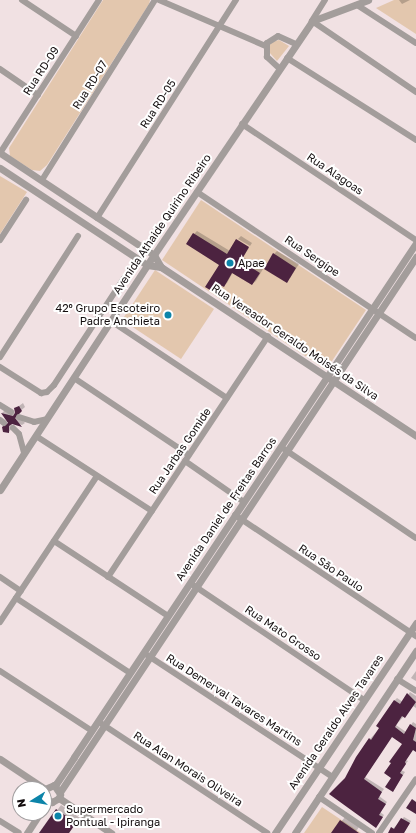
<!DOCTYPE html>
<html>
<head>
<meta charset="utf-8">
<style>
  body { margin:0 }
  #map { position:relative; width:416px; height:833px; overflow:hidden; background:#f1e1e3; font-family:"Golos Text",sans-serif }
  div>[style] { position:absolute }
  .green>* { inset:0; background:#e3c7ae }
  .shadow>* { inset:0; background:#0003 }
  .building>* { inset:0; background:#4c2340 }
  .minor>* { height:6px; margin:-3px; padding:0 3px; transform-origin:3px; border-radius:3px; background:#a39d9b }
  .tertiary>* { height:7px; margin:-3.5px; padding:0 3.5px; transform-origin:3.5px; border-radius:3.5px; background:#a39d9b }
  .dots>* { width:11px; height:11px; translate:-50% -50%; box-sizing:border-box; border:2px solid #fff; border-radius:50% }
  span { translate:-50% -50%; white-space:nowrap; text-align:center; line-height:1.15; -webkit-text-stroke:4px #fff; paint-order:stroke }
  .street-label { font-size:11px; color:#130d0e }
  .poi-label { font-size:11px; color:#130d0e }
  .left { translate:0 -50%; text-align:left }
  .right { translate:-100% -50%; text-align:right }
  .north { position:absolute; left:12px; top:781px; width:40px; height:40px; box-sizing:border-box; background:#fff; border:1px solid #a19e9f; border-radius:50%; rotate:259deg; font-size:11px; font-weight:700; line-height:16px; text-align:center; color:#130d0e }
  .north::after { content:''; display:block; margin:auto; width:14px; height:18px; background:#0c84a9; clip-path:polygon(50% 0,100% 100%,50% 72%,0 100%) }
</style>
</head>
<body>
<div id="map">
  <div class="green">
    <i style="clip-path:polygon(103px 0,150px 0,149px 4px,47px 165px,40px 171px,32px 170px,10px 156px,9px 148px)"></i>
    <i style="clip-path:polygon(394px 0,416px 0,416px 34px,376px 8px)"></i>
    <i style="clip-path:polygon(279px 40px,289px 46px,277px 61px,269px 52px,268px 47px,272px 42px)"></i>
    <i style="clip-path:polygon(0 176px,27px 192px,0 234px)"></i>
    <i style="clip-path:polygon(201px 200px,366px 310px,326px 370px,162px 260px)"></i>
    <i style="clip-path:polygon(155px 270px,214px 309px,181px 359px,122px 320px)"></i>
    <i style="clip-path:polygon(322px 807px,361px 833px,304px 833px)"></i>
  </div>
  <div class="shadow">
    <i style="clip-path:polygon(399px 0,410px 0,402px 4px)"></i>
    <i style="clip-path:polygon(197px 231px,230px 251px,237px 240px,249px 248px,243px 257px,263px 269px,256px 281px,252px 284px,233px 272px,227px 283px,223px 286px,221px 284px,215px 292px,221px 264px,194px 234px)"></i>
    <i style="clip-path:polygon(241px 236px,252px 243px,250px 246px,238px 239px)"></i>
    <i style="clip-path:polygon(277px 251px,299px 264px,290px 278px,274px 254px)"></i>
    <i style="clip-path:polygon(23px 403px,25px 407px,17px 414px,25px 423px,22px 425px,12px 422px,12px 428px,9px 432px,9px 422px,2px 413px,5px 410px,17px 413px,15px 409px)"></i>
    <i style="clip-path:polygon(416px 671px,416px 681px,411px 678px)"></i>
    <i style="clip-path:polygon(410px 692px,416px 696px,416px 708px,413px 706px,396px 725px,406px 732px,413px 722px,416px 724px,416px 751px,413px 749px,406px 760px,408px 761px,401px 770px,405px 772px,393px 791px,392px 777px,404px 744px,392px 736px,365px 777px,384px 789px,379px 796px,387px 802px,380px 812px,384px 815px,378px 824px,346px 778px,370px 739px,380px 728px,378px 726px,395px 700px,397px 698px,403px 702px)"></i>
    <i style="clip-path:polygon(61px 805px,80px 818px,69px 833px,41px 833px)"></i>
    <i style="clip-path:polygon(345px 817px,359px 827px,355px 833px,332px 833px)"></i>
    <i style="clip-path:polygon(404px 817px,411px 821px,404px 833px,389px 833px)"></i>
  </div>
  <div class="building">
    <i style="clip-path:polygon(193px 233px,227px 254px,236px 239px,249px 247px,241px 261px,260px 273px,252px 285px,232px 273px,224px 287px,220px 285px,215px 293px,205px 287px,219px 265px,186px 244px)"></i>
    <i style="clip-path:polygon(273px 253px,296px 268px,287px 283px,264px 269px)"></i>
    <i style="clip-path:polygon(19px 406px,22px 411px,15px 418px,22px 427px,12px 424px,9px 426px,9px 433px,3px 432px,2px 427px,8px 423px,1px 413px,13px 416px,15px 413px,14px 408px)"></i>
    <i style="clip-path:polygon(407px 693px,416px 702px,405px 718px,402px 716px,395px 727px,404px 734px,410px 724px,416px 728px,413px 740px,416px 742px,416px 752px,413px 750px,405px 762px,406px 764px,400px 773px,403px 775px,393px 792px,385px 787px,391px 778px,384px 773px,391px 763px,389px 762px,402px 744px,392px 737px,364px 779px,382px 792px,378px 799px,386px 804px,379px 815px,383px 817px,376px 828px,329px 794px,345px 778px,356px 757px,369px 738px,371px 740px,379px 728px,376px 726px,394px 700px,400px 704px)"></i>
    <i style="clip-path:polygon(412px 799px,416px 802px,416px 814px,406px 808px)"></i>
    <i style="clip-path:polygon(56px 809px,76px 823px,69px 833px,39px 833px)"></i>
    <i style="clip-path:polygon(401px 818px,410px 823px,404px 833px,388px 833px,391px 827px,394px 829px)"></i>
    <i style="clip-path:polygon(340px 820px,359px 833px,331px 833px)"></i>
  </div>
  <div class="minor">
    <i style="left:22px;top:0;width:65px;rotate:33.7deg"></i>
    <i style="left:159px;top:0;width:116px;rotate:23.3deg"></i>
    <i style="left:325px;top:0;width:25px;rotate:122deg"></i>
    <i style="left:312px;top:21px;width:126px;rotate:34.3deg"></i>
    <i style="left:357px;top:5px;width:70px;rotate:32.8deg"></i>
    <i style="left:287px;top:58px;width:153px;rotate:32.4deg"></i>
    <i style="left:0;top:69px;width:46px;rotate:34.4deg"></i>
    <i style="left:280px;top:69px;width:18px;rotate:-137deg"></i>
    <i style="left:267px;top:57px;width:14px;rotate:-90deg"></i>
    <i style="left:267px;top:43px;width:13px;rotate:-32deg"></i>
    <i style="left:278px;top:36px;width:20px;rotate:24deg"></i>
    <i style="left:242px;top:124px;width:209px;rotate:33.7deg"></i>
    <i style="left:0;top:153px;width:182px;rotate:-57.1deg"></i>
    <i style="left:42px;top:180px;width:213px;rotate:-57.9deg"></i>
    <i style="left:197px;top:192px;width:263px;rotate:33.7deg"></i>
    <i style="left:97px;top:218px;width:259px;rotate:-57.5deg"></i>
    <i style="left:0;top:240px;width:48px;rotate:-57deg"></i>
    <i style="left:111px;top:321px;width:139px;rotate:33.6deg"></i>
    <i style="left:0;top:357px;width:144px;rotate:-57.2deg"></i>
    <i style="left:0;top:367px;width:49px;rotate:32.4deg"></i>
    <i style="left:41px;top:393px;width:6px;rotate:-9deg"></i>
    <i style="left:47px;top:392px;width:10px;rotate:-45deg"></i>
    <i style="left:54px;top:385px;width:128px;rotate:-56.8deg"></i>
    <i style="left:74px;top:378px;width:138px;rotate:33.8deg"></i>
    <i style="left:0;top:405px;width:13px;rotate:32deg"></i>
    <i style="left:19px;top:417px;width:16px;rotate:18deg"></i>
    <i style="left:34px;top:422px;width:13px;rotate:-13deg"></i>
    <i style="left:0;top:420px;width:5px;rotate:37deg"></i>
    <i style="left:13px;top:428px;width:8px;rotate:45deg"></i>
    <i style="left:19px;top:434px;width:20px;rotate:75deg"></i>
    <i style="left:36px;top:436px;width:138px;rotate:32.9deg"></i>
    <i style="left:284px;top:449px;width:159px;rotate:34deg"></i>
    <i style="left:185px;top:461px;width:72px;rotate:34.8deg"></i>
    <i style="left:235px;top:515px;width:218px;rotate:33.8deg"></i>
    <i style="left:54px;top:541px;width:136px;rotate:33.3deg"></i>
    <i style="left:0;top:577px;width:25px;rotate:34deg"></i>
    <i style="left:108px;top:577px;width:289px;rotate:-56.4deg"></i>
    <i style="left:193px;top:585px;width:206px;rotate:33.9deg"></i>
    <i style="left:16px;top:598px;width:136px;rotate:33.3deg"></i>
    <i style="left:0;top:622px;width:175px;rotate:-56.4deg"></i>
    <i style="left:147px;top:655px;width:222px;rotate:33.3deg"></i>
    <i style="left:0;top:671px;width:110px;rotate:33.1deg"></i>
    <i style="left:397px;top:679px;width:22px;rotate:32deg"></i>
    <i style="left:102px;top:724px;width:198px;rotate:33.4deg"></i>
    <i style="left:319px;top:797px;width:64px;rotate:34.2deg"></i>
    <i style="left:0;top:821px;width:22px;rotate:32deg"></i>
    <i style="left:379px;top:833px;width:65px;rotate:-55.6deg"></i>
  </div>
  <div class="tertiary">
    <i style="left:0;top:153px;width:185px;rotate:33.5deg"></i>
    <i style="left:154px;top:255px;width:14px;rotate:60deg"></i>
    <i style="left:161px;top:267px;width:306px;rotate:33.5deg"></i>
    <i style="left:0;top:168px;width:176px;rotate:33.4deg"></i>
    <i style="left:147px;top:265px;width:14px;rotate:8deg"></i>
    <i style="left:0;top:490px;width:269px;rotate:-56.8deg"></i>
    <i style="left:147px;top:265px;width:295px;rotate:-55.9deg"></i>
    <i style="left:312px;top:21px;width:60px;rotate:-20.6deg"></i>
    <i style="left:0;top:759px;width:54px;rotate:33.7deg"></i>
    <i style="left:54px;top:785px;width:11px;rotate:56deg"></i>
    <i style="left:60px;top:794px;width:4px;rotate:104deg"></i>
    <i style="left:59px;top:798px;width:8px;rotate:150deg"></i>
    <i style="left:52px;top:802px;width:8px;rotate:-150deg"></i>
    <i style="left:45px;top:798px;width:9px;rotate:-90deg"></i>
    <i style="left:45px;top:789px;width:12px;rotate:-24deg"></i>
    <i style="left:56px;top:784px;width:32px;rotate:-56deg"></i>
    <i style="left:74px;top:757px;width:617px;rotate:-56.36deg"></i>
    <i style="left:60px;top:792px;width:643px;rotate:-56.36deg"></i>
    <i style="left:59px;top:798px;width:63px;rotate:33.9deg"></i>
    <i style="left:44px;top:807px;width:8px;rotate:-50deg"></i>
    <i style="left:27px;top:833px;width:24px;rotate:-57deg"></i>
    <i style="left:275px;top:833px;width:253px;rotate:-56.1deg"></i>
    <i style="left:295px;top:833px;width:219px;rotate:-56.4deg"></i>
  </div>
  <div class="dots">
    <i style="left:230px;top:263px;background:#0c84a9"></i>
    <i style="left:168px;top:315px;background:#0c84a9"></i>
    <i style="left:58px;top:816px;background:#0c84a9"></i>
  </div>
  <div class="street-label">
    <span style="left:41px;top:71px;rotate:-57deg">Rua RD-09</span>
    <span style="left:90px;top:85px;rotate:-58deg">Rua RD-07</span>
    <span style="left:158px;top:104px;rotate:-57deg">Rua RD-05</span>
    <span style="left:335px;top:174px;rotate:34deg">Rua Alagoas</span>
    <span style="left:162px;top:224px;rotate:-56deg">Avenida Athaide Quirino Ribeiro</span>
    <span style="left:312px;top:256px;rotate:34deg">Rua Sergipe</span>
    <span style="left:295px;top:342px;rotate:34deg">Rua Vereador Geraldo Moisés da Silva</span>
    <span style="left:180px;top:451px;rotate:-56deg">Rua Jarbas Gomide</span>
    <span style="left:226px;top:509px;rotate:-56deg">Avenida Daniel de Freitas Barros</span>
    <span style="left:331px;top:568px;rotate:34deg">Rua São Paulo</span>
    <span style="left:283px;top:633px;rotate:34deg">Rua Mato Grosso</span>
    <span style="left:234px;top:700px;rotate:33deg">Rua Demerval Tavares Martins</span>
    <span style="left:336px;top:722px;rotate:-56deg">Avenida Geraldo Alves Tavares</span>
    <span style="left:188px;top:769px;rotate:33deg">Rua Alan Morais Oliveira</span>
  </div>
  <div class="poi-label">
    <span class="left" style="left:238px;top:263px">Apae</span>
    <span class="right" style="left:160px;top:315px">42º Grupo Escoteiro<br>Padre Anchieta</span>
    <span class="left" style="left:66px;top:816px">Supermercado<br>Pontual - Ipiranga</span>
  </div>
  <div class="north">N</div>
</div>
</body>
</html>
